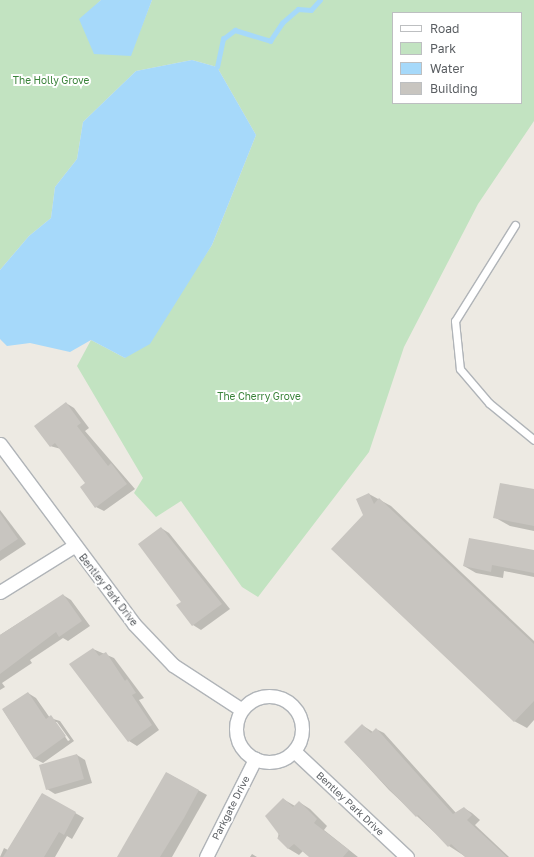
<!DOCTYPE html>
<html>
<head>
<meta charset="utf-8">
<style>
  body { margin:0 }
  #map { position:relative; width:534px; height:857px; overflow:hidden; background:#edeae3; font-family:"Golos Text",sans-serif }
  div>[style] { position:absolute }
  .green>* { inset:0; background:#c2e3c1 }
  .water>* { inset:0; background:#a6d9fa }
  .shadow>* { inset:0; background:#0003 }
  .stream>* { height:4.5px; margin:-2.25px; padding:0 2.25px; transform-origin:2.25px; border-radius:2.25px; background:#a6d9fa }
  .building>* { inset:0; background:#c8c5c0 }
  .roads { filter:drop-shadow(1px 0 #b0b4b8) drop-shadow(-1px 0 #b0b4b8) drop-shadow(0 1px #b0b4b8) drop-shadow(0 -1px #b0b4b8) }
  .service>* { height:7px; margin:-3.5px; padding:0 3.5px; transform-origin:3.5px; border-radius:3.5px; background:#fff }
  .minor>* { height:13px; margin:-6.5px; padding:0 6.5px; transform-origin:6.5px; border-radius:6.5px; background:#fff }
  .minor>.ring { margin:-6.5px; padding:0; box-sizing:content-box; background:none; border:13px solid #fff; border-radius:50% }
  span { translate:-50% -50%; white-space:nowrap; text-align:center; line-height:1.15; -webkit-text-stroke:4px #fff; paint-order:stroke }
  .park-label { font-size:10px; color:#3a833a }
  .street-label { font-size:10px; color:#5b5f63 }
  .legend { position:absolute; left:392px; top:12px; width:130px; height:92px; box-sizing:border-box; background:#fff; border:1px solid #bdbfc1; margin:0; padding:5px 7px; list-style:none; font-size:12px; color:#5b5f63 }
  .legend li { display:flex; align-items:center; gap:8px; height:20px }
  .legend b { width:20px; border:1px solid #bdbfc1 }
</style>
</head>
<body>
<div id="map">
  <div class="green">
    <i style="clip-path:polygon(evenodd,0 0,101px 0,97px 4px,130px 56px,152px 0,534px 0,534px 121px,478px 204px,404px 347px,369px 452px,258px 597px,242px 587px,181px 501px,156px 517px,134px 493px,143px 478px,77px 366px,91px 340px,125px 358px,194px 272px,212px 245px,256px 135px,217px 67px,192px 60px,136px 71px,83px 122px,77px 159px,55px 187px,51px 218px,29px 236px,0 270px,0 0,393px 13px,521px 13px,521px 103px,393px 103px,393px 13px)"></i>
  </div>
  <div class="water">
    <i style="clip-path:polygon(101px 0,152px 0,131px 56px,94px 54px,79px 19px)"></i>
    <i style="clip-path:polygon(192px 60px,217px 67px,256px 135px,212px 245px,150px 344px,125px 358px,91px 340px,70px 352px,30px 343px,7px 346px,0 339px,0 270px,29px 236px,51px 218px,55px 187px,77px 159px,83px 122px,136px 71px)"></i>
  </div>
  <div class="shadow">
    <i style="clip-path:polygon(66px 403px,74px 408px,89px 428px,85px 431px,135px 489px,104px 511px,96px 507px,86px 483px,61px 449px,50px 446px)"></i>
    <i style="clip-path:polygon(534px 490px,534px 531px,510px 526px,494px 517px)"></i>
    <i style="clip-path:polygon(369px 494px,391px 506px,534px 641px,534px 720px,527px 728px,514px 721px,364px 515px)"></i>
    <i style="clip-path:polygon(0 510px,26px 544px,0 561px)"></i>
    <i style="clip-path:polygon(161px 528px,169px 533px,230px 609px,201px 630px,193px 625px)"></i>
    <i style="clip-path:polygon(534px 551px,534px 577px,504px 571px,503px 578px,476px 573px,464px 566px)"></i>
    <i style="clip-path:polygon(63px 595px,71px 600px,90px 626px,68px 641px,63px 638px,30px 660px,32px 663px,2px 683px,5px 687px,0 690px,0 635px)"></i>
    <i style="clip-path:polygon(93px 649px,114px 658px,144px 698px,139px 700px,159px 730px,137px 746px,129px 741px)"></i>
    <i style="clip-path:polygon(evenodd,28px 693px,36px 698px,50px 718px,60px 721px,74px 741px,43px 763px,35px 759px,3px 710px,28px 693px,55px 722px,57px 722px,70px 740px,68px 741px,55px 722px)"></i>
    <i style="clip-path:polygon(362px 725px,373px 732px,376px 729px,384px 733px,456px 813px,464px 808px,472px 813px,480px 820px,475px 825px,509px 857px,466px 857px,449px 846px,389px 790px,345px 742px)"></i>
    <i style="clip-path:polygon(77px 755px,85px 760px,92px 783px,55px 794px,47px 789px)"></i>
    <i style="clip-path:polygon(167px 773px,207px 795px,172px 857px,120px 857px)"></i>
    <i style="clip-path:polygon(42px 794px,84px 818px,72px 839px,67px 836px,55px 857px,0 857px,4px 848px,8px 850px)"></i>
    <i style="clip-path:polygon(283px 799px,295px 806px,299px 802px,310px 809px,327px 826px,324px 830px,358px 857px,310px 857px,303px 851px,299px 855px,289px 849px,278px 838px)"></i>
    <i style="clip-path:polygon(252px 854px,257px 857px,250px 857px)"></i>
  </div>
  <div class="stream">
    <i style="left:217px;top:67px;width:29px;rotate:-78deg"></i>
    <i style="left:223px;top:39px;width:15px;rotate:-37deg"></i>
    <i style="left:235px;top:30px;width:37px;rotate:17deg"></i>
    <i style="left:270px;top:41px;width:22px;rotate:-56deg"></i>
    <i style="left:282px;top:23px;width:21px;rotate:-41deg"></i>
    <i style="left:298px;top:9px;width:13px;rotate:4deg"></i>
    <i style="left:311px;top:10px;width:13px;rotate:-48deg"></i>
  </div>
  <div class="building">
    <i style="clip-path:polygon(66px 402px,81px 423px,77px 426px,108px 466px,111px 463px,127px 484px,95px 508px,80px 487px,85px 483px,55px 443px,50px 447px,34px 426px)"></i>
    <i style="clip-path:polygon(500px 483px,534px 489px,534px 526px,493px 518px)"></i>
    <i style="clip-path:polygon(369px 493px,374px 504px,379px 498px,534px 644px,534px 701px,514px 722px,331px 549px,363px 515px,356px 499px)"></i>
    <i style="clip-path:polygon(0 513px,18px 539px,0 551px)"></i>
    <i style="clip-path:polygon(161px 527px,222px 604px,192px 626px,176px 605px,181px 602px,138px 544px)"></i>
    <i style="clip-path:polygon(469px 538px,534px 550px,534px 573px,492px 565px,491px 572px,463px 566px)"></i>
    <i style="clip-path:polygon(63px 594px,82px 621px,59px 637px,56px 632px,0 674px,0 635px)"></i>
    <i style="clip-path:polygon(93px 648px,99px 656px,106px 652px,125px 681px,127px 679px,136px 693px,132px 695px,152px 725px,128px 742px,69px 664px)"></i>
    <i style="clip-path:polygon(28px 692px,46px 719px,51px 715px,66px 736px,34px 759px,2px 709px)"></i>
    <i style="clip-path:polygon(362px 724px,371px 733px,376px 728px,453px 814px,464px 807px,472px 815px,467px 820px,507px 857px,465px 857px,451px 844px,448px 847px,418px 815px,416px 817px,344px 742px)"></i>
    <i style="clip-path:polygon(77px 754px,84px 779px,46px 790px,39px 765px)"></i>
    <i style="clip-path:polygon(166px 772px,199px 790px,184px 818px,160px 857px,117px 857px)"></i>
    <i style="clip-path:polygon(42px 793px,76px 812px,64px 835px,59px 832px,44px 857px,3px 857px)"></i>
    <i style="clip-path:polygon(283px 798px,293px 807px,299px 801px,317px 819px,314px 823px,349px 850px,343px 857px,309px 857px,294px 844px,288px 849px,277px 838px,280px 836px,265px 816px)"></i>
  </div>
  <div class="roads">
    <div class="service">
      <i style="left:515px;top:225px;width:113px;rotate:122deg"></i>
      <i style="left:455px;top:321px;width:48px;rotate:84.1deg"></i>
      <i style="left:460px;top:369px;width:45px;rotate:49.5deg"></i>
      <i style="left:489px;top:403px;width:58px;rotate:39.4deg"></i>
    </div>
    <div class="minor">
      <i style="left:0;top:444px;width:224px;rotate:53.3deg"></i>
      <i style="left:134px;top:624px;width:57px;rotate:46.4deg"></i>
      <i style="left:173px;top:665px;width:82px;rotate:33.1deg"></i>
      <i style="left:0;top:592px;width:87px;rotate:-31.9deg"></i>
      <i class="ring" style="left:236px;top:696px;width:53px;height:53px"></i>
      <i style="left:294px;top:751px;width:155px;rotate:43.2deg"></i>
      <i style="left:206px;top:857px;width:110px;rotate:-63.4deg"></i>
    </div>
  </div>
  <div class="park-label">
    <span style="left:51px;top:81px">The Holly Grove</span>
    <span style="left:259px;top:397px">The Cherry Grove</span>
  </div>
  <div class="street-label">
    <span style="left:108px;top:590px;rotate:52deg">Bentley Park Drive</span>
    <span style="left:350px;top:804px;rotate:43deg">Bentley Park Drive</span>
    <span style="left:231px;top:808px;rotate:-63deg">Parkgate Drive</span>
  </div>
  <ul class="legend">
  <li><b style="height:5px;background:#fff"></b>Road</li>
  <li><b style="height:11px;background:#c2e3c1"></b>Park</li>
  <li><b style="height:11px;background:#a6d9fa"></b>Water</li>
  <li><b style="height:11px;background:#c8c5c0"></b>Building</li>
  </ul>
</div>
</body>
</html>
